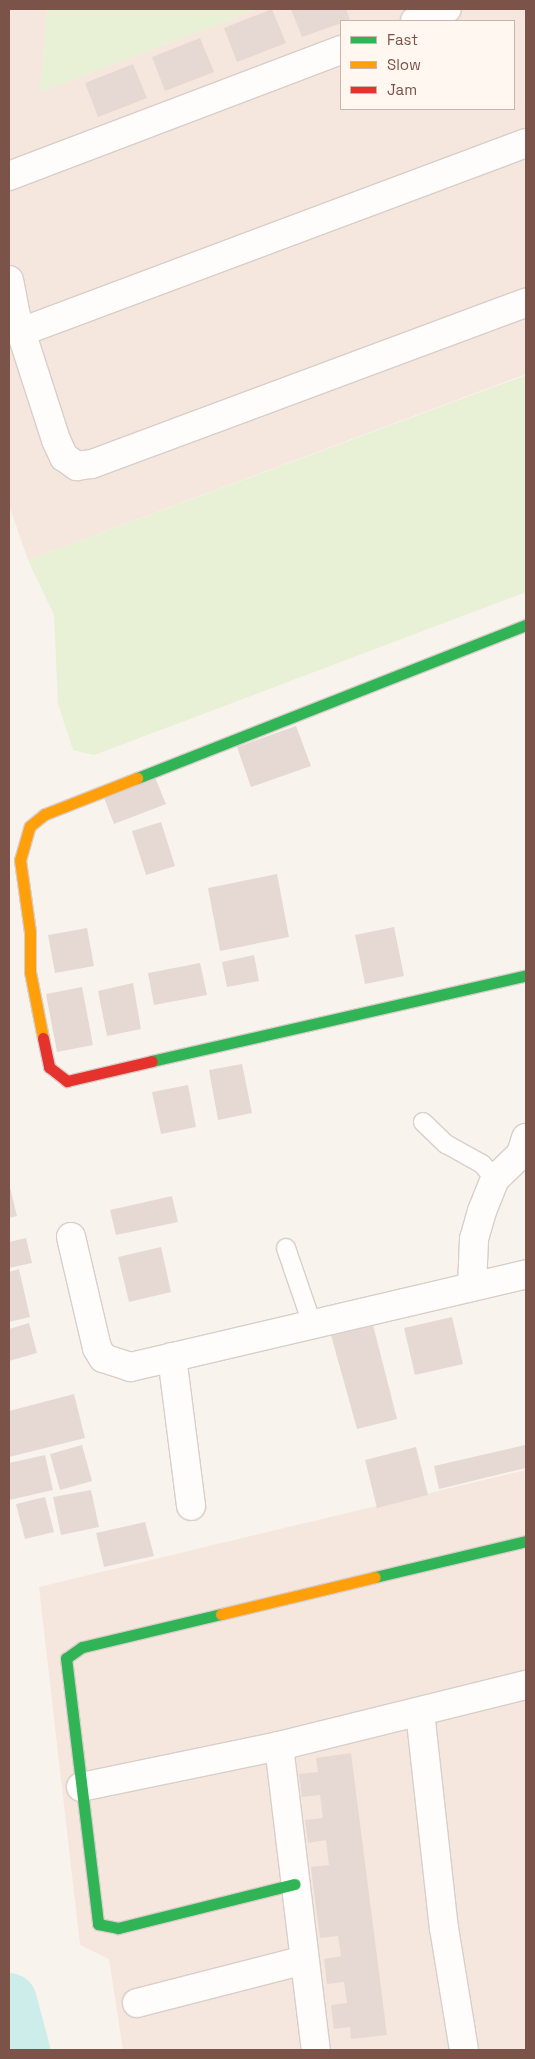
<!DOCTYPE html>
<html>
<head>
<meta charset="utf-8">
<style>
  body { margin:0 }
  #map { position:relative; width:535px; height:2059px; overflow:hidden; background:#f9f3ed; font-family:"Space Grotesk",sans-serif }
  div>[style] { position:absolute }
  .residential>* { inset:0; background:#f5e7dd }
  .green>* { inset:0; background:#e8f0d6 }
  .river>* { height:56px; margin:-28px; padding:0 28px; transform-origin:28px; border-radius:28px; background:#cdedeb }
  .building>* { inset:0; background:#e6d9d4 }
  .roads { filter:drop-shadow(1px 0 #d8ceca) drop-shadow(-1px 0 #d8ceca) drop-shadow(0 1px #d8ceca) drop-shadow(0 -1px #d8ceca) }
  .lane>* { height:18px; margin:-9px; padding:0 9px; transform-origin:9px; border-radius:9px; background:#fefdfc }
  .street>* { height:28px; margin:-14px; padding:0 14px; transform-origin:14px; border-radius:14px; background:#fefdfc }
  .fast>* { height:11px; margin:-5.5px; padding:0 5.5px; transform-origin:5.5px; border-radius:5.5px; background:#30b455 }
  .slow>* { height:11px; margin:-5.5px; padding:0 5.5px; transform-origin:5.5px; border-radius:5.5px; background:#ff9f0a }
  .jam>* { height:11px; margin:-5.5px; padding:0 5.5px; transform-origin:5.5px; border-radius:5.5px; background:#e5322d }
  span { translate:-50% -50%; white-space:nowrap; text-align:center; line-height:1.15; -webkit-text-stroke:4px #fff7f0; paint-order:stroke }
  .frame { position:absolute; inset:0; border:10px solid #7b5349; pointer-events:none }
  .legend { position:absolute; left:340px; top:20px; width:175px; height:90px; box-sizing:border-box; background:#fff7f0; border:1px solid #cab5ad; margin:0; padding:6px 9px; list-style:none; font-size:15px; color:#7b5349 }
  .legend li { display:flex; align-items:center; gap:10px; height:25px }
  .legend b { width:25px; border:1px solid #cab5ad }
</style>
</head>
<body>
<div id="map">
  <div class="residential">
    <i style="clip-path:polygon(evenodd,9px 9px,47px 9px,40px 92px,258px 9px,526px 9px,526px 374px,28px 560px,9px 505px,9px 9px,341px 21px,514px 21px,514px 109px,341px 109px,341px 21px)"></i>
    <i style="clip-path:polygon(526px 1470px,526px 2050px,123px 2050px,109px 1959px,80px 1945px,39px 1587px)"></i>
  </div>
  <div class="green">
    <i style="clip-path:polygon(47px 9px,258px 9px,40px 92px)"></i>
    <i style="clip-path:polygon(526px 375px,526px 592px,94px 755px,73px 750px,58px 704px,54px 615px,28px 560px)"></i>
  </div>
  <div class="river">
    <i style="left:9px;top:2001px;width:51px;rotate:75.1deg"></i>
  </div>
  <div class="building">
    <i style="clip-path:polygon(272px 9px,286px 43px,237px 62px,224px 28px)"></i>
    <i style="clip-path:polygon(291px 9px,346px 9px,350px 20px,302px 37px)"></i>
    <i style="clip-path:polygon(200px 38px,214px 72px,165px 91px,152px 57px)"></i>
    <i style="clip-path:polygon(133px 64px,147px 98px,98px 117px,85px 83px)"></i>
    <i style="clip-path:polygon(296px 726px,311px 766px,251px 787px,237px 747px)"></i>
    <i style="clip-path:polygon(154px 775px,166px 804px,114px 824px,103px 795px)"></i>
    <i style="clip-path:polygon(161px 822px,175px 866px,146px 875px,132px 831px)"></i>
    <i style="clip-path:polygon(277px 874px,289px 937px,220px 951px,208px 888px)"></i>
    <i style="clip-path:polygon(394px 927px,404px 976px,365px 984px,355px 935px)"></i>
    <i style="clip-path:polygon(87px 928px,94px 966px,55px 973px,48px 935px)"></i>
    <i style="clip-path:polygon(254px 955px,259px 981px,227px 987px,222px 962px)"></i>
    <i style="clip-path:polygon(200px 963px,207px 995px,154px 1005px,148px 973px)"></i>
    <i style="clip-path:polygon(133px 983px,141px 1029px,107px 1036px,98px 991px)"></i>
    <i style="clip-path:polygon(82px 987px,93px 1045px,57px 1052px,46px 994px)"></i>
    <i style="clip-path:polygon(242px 1064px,252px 1113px,218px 1120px,209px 1070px)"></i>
    <i style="clip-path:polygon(188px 1085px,196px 1127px,161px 1134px,152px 1092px)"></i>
    <i style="clip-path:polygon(9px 1183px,17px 1216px,9px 1218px)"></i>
    <i style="clip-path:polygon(172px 1196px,178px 1222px,116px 1235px,110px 1210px)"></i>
    <i style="clip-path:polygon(26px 1238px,32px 1263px,9px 1268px,9px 1242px)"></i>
    <i style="clip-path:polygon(161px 1247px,171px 1292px,129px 1302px,118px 1257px)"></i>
    <i style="clip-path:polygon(19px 1269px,30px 1317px,9px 1322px,9px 1272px)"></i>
    <i style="clip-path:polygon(371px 1317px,397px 1419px,357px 1429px,329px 1328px)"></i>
    <i style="clip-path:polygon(452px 1317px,463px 1364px,415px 1375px,404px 1328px)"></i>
    <i style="clip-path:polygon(29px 1323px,37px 1353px,9px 1361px,9px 1329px)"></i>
    <i style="clip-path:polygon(74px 1394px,85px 1438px,9px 1457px,9px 1411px)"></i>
    <i style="clip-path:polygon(82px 1445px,92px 1481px,60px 1490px,50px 1454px)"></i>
    <i style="clip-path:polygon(525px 1445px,526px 1468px,439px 1489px,434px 1466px)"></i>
    <i style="clip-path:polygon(416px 1447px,428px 1495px,377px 1508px,365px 1460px)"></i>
    <i style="clip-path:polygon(45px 1455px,53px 1490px,9px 1500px,9px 1463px)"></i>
    <i style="clip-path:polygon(91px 1490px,99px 1527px,61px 1535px,53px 1497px)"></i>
    <i style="clip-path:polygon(45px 1497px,54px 1532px,25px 1539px,16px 1504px)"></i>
    <i style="clip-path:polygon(145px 1522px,154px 1556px,104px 1567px,96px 1533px)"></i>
    <i style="clip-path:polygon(351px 1753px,387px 2035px,351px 2039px,350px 2027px,334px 2029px,331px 2005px,347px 2003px,344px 1982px,327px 1984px,324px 1959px,341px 1956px,338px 1936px,320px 1938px,312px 1877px,311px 1867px,329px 1865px,326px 1840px,308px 1843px,305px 1820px,323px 1818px,320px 1795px,302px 1797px,299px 1774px,318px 1772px,316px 1758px)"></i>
  </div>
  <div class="roads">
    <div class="lane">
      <i style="left:423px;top:1122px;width:32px;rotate:44deg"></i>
      <i style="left:446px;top:1144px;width:41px;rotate:29.1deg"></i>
      <i style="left:482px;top:1164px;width:20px;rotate:49deg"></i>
      <i style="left:286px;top:1248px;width:80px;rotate:71.1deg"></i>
    </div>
    <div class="street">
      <i style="left:415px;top:21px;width:34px;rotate:-21deg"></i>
      <i style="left:9px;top:176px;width:355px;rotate:-20.8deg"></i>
      <i style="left:9px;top:280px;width:37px;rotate:79deg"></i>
      <i style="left:16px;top:316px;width:130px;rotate:72.1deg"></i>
      <i style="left:56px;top:440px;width:19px;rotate:65deg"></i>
      <i style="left:64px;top:457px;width:16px;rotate:35deg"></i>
      <i style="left:77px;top:466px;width:15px;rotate:-8deg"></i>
      <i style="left:92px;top:464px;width:463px;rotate:-20.4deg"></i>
      <i style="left:21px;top:332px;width:539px;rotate:-20.52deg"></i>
      <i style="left:71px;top:1237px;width:114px;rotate:76.8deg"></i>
      <i style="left:97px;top:1348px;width:12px;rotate:59deg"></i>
      <i style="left:103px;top:1358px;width:29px;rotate:18deg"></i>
      <i style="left:131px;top:1367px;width:406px;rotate:-13.2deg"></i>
      <i style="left:472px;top:1287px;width:48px;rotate:-87.6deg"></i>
      <i style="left:474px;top:1239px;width:29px;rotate:-74deg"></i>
      <i style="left:482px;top:1211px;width:35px;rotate:-68deg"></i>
      <i style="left:495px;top:1179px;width:36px;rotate:-44deg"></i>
      <i style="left:521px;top:1154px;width:17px;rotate:-73deg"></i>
      <i style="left:172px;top:1357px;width:150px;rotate:82.7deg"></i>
      <i style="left:420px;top:1712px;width:217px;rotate:83.7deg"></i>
      <i style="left:444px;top:1928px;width:124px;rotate:80.7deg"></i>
      <i style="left:279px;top:1746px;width:306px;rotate:83.1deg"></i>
      <i style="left:81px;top:1787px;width:202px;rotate:-11.7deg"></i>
      <i style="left:279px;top:1746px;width:254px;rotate:-13.9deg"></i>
      <i style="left:137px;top:2003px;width:172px;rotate:-14.4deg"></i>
    </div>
    <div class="fast">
      <i style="left:137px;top:778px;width:418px;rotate:-21.5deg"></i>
      <i style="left:152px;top:1061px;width:384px;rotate:-12.9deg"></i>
      <i style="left:375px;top:1577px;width:155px;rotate:-13.4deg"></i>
      <i style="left:221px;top:1614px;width:143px;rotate:166.6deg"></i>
      <i style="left:82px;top:1647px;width:19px;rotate:145deg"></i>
      <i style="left:66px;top:1658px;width:268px;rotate:83.1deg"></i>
      <i style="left:98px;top:1924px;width:20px;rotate:11deg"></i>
      <i style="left:118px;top:1928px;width:182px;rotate:-14deg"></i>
    </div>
    <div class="slow">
      <i style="left:43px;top:1038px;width:67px;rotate:-101.1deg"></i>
      <i style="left:30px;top:972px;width:40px;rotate:-90deg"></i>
      <i style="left:30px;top:932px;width:73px;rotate:-97.9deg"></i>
      <i style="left:20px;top:860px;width:35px;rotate:-74deg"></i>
      <i style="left:30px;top:826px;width:19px;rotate:-39deg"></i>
      <i style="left:45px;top:814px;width:99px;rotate:-21.4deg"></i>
      <i style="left:221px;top:1614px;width:158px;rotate:-13.5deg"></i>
    </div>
    <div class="jam">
      <i style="left:43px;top:1038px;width:30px;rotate:78deg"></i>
      <i style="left:49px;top:1067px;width:23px;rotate:38deg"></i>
      <i style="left:67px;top:1081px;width:87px;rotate:-13.2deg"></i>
    </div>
  </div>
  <div class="frame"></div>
  <ul class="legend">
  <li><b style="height:6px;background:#30b455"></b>Fast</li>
  <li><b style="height:6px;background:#ff9f0a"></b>Slow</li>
  <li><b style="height:6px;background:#e5322d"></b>Jam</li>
  </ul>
</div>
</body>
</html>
